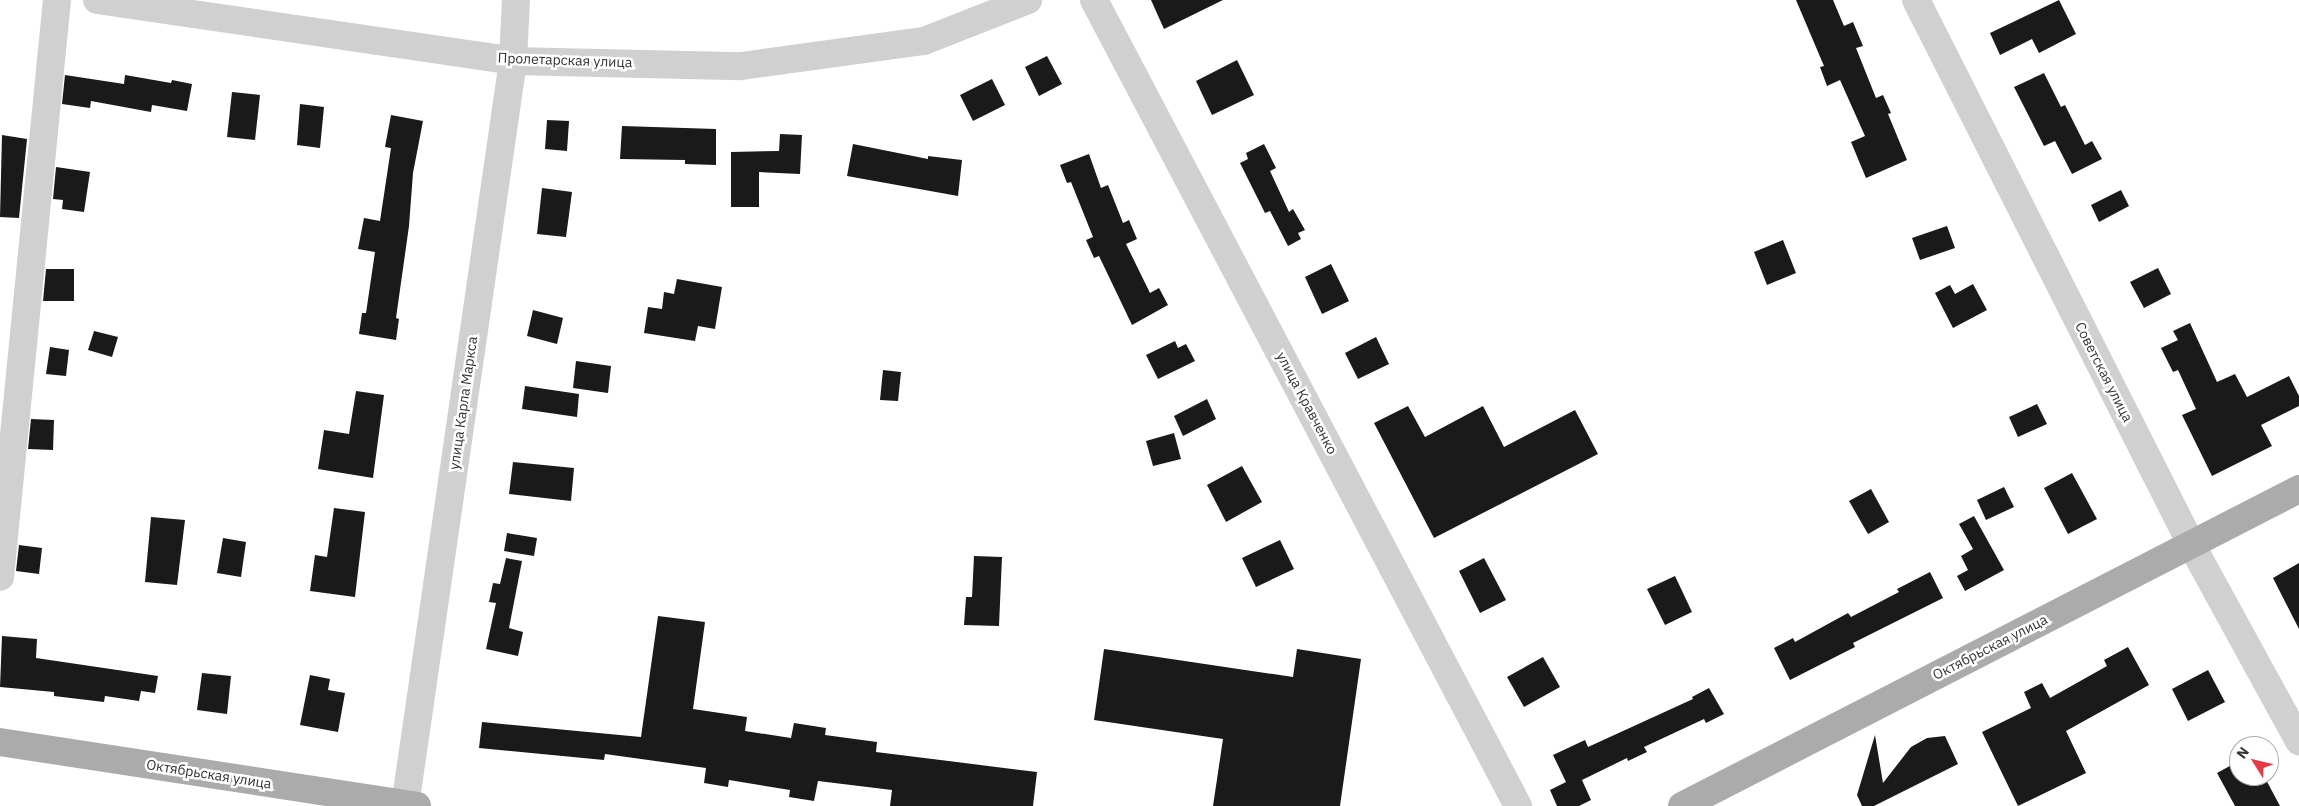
<!DOCTYPE html>
<html>
<head>
<meta charset="utf-8">
<style>
  body { margin:0 }
  #map { position:relative; width:2299px; height:806px; overflow:hidden; background:#fff; font-family:"IBM Plex Sans",sans-serif }
  div>[style] { position:absolute }
  .building>* { inset:0; background:#1a1a1a }
  .minor>* { height:28px; margin:-14px; padding:0 14px; transform-origin:14px; border-radius:14px; background:#d0d0d0 }
  .major>* { height:28px; margin:-14px; padding:0 14px; transform-origin:14px; border-radius:14px; background:#ababab }
  span { translate:-50% -50%; white-space:nowrap; text-align:center; line-height:1.15; -webkit-text-stroke:5px #fff; paint-order:stroke }
  .street-label { font-size:14px; color:#333 }
  .north { position:absolute; left:2229px; top:736px; width:50px; height:50px; box-sizing:border-box; background:#fff; border:1px solid #adadad; border-radius:50%; rotate:306deg; font-size:14px; font-weight:700; line-height:20px; text-align:center; color:#333 }
  .north::after { content:''; display:block; margin:auto; width:18px; height:22px; background:#e63946; clip-path:polygon(50% 0,100% 100%,50% 72%,0 100%) }
</style>
</head>
<body>
<div id="map">
  <div class="building">
    <i style="clip-path:polygon(1151px 0,1223px 0,1164px 29px)"></i>
    <i style="clip-path:polygon(1796px 0,1833px 0,1844px 26px,1853px 22px,1863px 46px,1856px 48px,1876px 98px,1883px 95px,1891px 113px,1888px 114px,1907px 160px,1866px 178px,1851px 142px,1865px 136px,1840px 80px,1827px 86px,1820px 67px,1824px 66px)"></i>
    <i style="clip-path:polygon(2059px 0,2076px 34px,2039px 53px,2032px 39px,2000px 55px,1990px 33px)"></i>
    <i style="clip-path:polygon(1047px 56px,1062px 84px,1039px 96px,1025px 67px)"></i>
    <i style="clip-path:polygon(1237px 60px,1254px 95px,1212px 115px,1196px 81px)"></i>
    <i style="clip-path:polygon(2044px 73px,2061px 107px,2065px 105px,2085px 145px,2092px 141px,2102px 159px,2072px 174px,2055px 141px,2044px 146px,2014px 87px)"></i>
    <i style="clip-path:polygon(65px 75px,124px 84px,125px 75px,171px 83px,172px 80px,192px 84px,187px 111px,152px 105px,151px 112px,91px 101px,90px 108px,62px 104px)"></i>
    <i style="clip-path:polygon(992px 79px,1005px 105px,973px 121px,960px 95px)"></i>
    <i style="clip-path:polygon(232px 92px,260px 95px,255px 140px,227px 137px)"></i>
    <i style="clip-path:polygon(300px 104px,324px 107px,320px 148px,297px 145px)"></i>
    <i style="clip-path:polygon(391px 115px,423px 121px,413px 173px,409px 226px,396px 318px,399px 319px,396px 340px,359px 334px,362px 313px,366px 313px,375px 252px,358px 249px,364px 218px,380px 221px,391px 148px,385px 147px)"></i>
    <i style="clip-path:polygon(547px 120px,569px 121px,567px 151px,545px 149px)"></i>
    <i style="clip-path:polygon(622px 126px,716px 129px,716px 165px,685px 164px,685px 160px,620px 159px)"></i>
    <i style="clip-path:polygon(780px 134px,802px 135px,800px 174px,759px 172px,759px 207px,731px 207px,731px 152px,779px 151px)"></i>
    <i style="clip-path:polygon(2px 135px,27px 139px,19px 218px,0 217px)"></i>
    <i style="clip-path:polygon(853px 144px,928px 159px,928px 156px,962px 160px,958px 196px,847px 176px)"></i>
    <i style="clip-path:polygon(1264px 144px,1276px 168px,1270px 171px,1289px 212px,1293px 209px,1305px 230px,1298px 233px,1301px 239px,1288px 246px,1270px 211px,1265px 213px,1240px 163px,1248px 159px,1246px 153px)"></i>
    <i style="clip-path:polygon(1089px 154px,1101px 188px,1108px 185px,1123px 223px,1129px 220px,1137px 239px,1126px 244px,1150px 293px,1159px 288px,1168px 305px,1132px 325px,1099px 256px,1094px 258px,1086px 240px,1093px 237px,1071px 182px,1067px 183px,1060px 165px)"></i>
    <i style="clip-path:polygon(56px 167px,90px 172px,84px 212px,62px 209px,63px 200px,53px 199px)"></i>
    <i style="clip-path:polygon(542px 188px,572px 192px,566px 237px,537px 234px)"></i>
    <i style="clip-path:polygon(2121px 190px,2129px 206px,2099px 222px,2091px 205px)"></i>
    <i style="clip-path:polygon(1947px 226px,1955px 248px,1920px 260px,1912px 238px)"></i>
    <i style="clip-path:polygon(1783px 240px,1796px 273px,1767px 285px,1754px 252px)"></i>
    <i style="clip-path:polygon(1331px 264px,1349px 301px,1322px 314px,1305px 277px)"></i>
    <i style="clip-path:polygon(2158px 268px,2171px 294px,2144px 308px,2130px 282px)"></i>
    <i style="clip-path:polygon(46px 269px,74px 269px,74px 301px,43px 301px)"></i>
    <i style="clip-path:polygon(677px 279px,722px 287px,715px 329px,698px 326px,695px 341px,644px 333px,648px 307px,662px 309px,664px 292px,674px 294px)"></i>
    <i style="clip-path:polygon(1973px 284px,1987px 310px,1953px 328px,1935px 293px,1950px 285px,1955px 294px)"></i>
    <i style="clip-path:polygon(533px 310px,563px 318px,557px 344px,527px 336px)"></i>
    <i style="clip-path:polygon(2190px 323px,2217px 382px,2235px 374px,2247px 397px,2289px 376px,2299px 396px,2299px 406px,2261px 425px,2272px 446px,2212px 476px,2182px 415px,2196px 409px,2178px 370px,2173px 372px,2161px 348px,2178px 340px,2173px 331px)"></i>
    <i style="clip-path:polygon(94px 331px,118px 337px,112px 357px,88px 350px)"></i>
    <i style="clip-path:polygon(1376px 337px,1389px 364px,1358px 379px,1345px 353px)"></i>
    <i style="clip-path:polygon(1175px 341px,1178px 348px,1186px 344px,1195px 361px,1158px 379px,1146px 355px)"></i>
    <i style="clip-path:polygon(50px 347px,69px 350px,66px 376px,46px 374px)"></i>
    <i style="clip-path:polygon(576px 361px,611px 366px,608px 393px,573px 388px)"></i>
    <i style="clip-path:polygon(883px 370px,901px 372px,898px 401px,880px 400px)"></i>
    <i style="clip-path:polygon(525px 386px,579px 394px,577px 417px,522px 409px)"></i>
    <i style="clip-path:polygon(356px 391px,384px 395px,373px 478px,318px 469px,324px 430px,349px 434px)"></i>
    <i style="clip-path:polygon(1207px 399px,1216px 419px,1183px 436px,1174px 416px)"></i>
    <i style="clip-path:polygon(2037px 404px,2047px 424px,2018px 437px,2009px 417px)"></i>
    <i style="clip-path:polygon(1408px 406px,1425px 437px,1483px 406px,1504px 447px,1575px 410px,1598px 454px,1434px 538px,1374px 423px)"></i>
    <i style="clip-path:polygon(31px 419px,54px 420px,53px 450px,28px 449px)"></i>
    <i style="clip-path:polygon(1174px 433px,1181px 459px,1153px 466px,1146px 441px)"></i>
    <i style="clip-path:polygon(513px 462px,574px 468px,571px 501px,509px 494px)"></i>
    <i style="clip-path:polygon(1242px 466px,1262px 502px,1226px 522px,1207px 485px)"></i>
    <i style="clip-path:polygon(2072px 473px,2097px 519px,2068px 534px,2044px 488px)"></i>
    <i style="clip-path:polygon(2004px 487px,2014px 507px,1986px 520px,1977px 500px)"></i>
    <i style="clip-path:polygon(1871px 489px,1889px 522px,1868px 534px,1849px 501px)"></i>
    <i style="clip-path:polygon(334px 508px,365px 512px,355px 597px,310px 591px,315px 555px,327px 557px)"></i>
    <i style="clip-path:polygon(1974px 516px,2004px 570px,1965px 591px,1957px 576px,1968px 570px,1961px 556px,1973px 549px,1959px 524px)"></i>
    <i style="clip-path:polygon(151px 517px,185px 520px,177px 585px,145px 582px)"></i>
    <i style="clip-path:polygon(507px 533px,537px 538px,534px 556px,504px 551px)"></i>
    <i style="clip-path:polygon(223px 538px,246px 542px,241px 577px,217px 573px)"></i>
    <i style="clip-path:polygon(1280px 540px,1294px 569px,1256px 587px,1242px 558px)"></i>
    <i style="clip-path:polygon(19px 545px,42px 548px,39px 574px,16px 571px)"></i>
    <i style="clip-path:polygon(974px 556px,1002px 557px,999px 626px,964px 625px,966px 597px,972px 597px)"></i>
    <i style="clip-path:polygon(506px 558px,522px 561px,509px 628px,523px 632px,518px 656px,486px 649px,496px 603px,489px 602px,493px 583px,500px 584px)"></i>
    <i style="clip-path:polygon(1484px 558px,1506px 600px,1480px 613px,1459px 571px)"></i>
    <i style="clip-path:polygon(2299px 563px,2299px 629px,2273px 578px)"></i>
    <i style="clip-path:polygon(1930px 572px,1943px 598px,1853px 643px,1855px 647px,1790px 680px,1774px 648px,1793px 638px,1795px 642px,1848px 613px,1851px 617px,1899px 592px,1897px 589px)"></i>
    <i style="clip-path:polygon(1675px 576px,1692px 612px,1665px 625px,1647px 589px)"></i>
    <i style="clip-path:polygon(658px 616px,705px 622px,693px 709px,747px 717px,745px 731px,791px 738px,794px 723px,826px 728px,825px 735px,877px 742px,876px 752px,1037px 772px,1033px 806px,890px 806px,892px 790px,818px 781px,814px 801px,789px 797px,790px 790px,729px 780px,728px 787px,704px 783px,706px 768px,605px 754px,604px 760px,479px 748px,482px 722px,641px 737px)"></i>
    <i style="clip-path:polygon(2px 636px,37px 639px,36px 658px,158px 676px,155px 693px,141px 691px,139px 701px,105px 696px,104px 702px,54px 696px,54px 692px,0 687px)"></i>
    <i style="clip-path:polygon(2128px 647px,2149px 685px,2066px 731px,2086px 773px,2018px 806px,1982px 732px,2031px 708px,2024px 692px,2042px 683px,2050px 698px,2107px 666px,2104px 660px)"></i>
    <i style="clip-path:polygon(1104px 649px,1293px 677px,1297px 649px,1361px 659px,1340px 806px,1213px 806px,1223px 739px,1094px 720px)"></i>
    <i style="clip-path:polygon(1543px 657px,1560px 687px,1524px 707px,1507px 677px)"></i>
    <i style="clip-path:polygon(2208px 670px,2225px 702px,2188px 721px,2172px 689px)"></i>
    <i style="clip-path:polygon(202px 673px,231px 676px,227px 714px,197px 710px)"></i>
    <i style="clip-path:polygon(310px 675px,330px 679px,328px 690px,345px 693px,338px 732px,300px 725px)"></i>
    <i style="clip-path:polygon(1709px 688px,1724px 714px,1706px 723px,1704px 719px,1644px 747px,1647px 752px,1628px 761px,1627px 758px,1582px 780px,1591px 800px,1579px 806px,1557px 806px,1550px 790px,1566px 782px,1553px 755px,1585px 740px,1588px 747px,1693px 699px,1692px 697px)"></i>
    <i style="clip-path:polygon(1875px 735px,1883px 783px,1911px 747px,1927px 738px,1945px 736px,1958px 764px,1874px 806px,1862px 806px,1857px 795px)"></i>
    <i style="clip-path:polygon(2239px 761px,2239px 776px,2264px 776px,2280px 806px,2235px 806px,2217px 773px)"></i>
  </div>
  <div class="minor">
    <i style="left:97px;top:0;width:420px;rotate:8.3deg"></i>
    <i style="left:513px;top:61px;width:228px;rotate:1.3deg"></i>
    <i style="left:741px;top:66px;width:185px;rotate:-7.8deg"></i>
    <i style="left:924px;top:41px;width:112px;rotate:-21.5deg"></i>
    <i style="left:1094px;top:0;width:911px;rotate:62.25deg"></i>
    <i style="left:1916px;top:0;width:610px;rotate:63.18deg"></i>
    <i style="left:2191px;top:544px;width:225px;rotate:61.3deg"></i>
    <i style="left:0;top:577px;width:580px;rotate:-84.36deg"></i>
    <i style="left:405px;top:806px;width:753px;rotate:-81.75deg"></i>
    <i style="left:513px;top:61px;width:61px;rotate:-87.2deg"></i>
  </div>
  <div class="major">
    <i style="left:0;top:742px;width:422px;rotate:8.7deg"></i>
    <i style="left:1682px;top:806px;width:694px;rotate:-27.19deg"></i>
  </div>
  <div class="street-label">
    <span style="left:565px;top:60px;rotate:2deg">Пролетарская улица</span>
    <span style="left:2104px;top:372px;rotate:63deg">Советская улица</span>
    <span style="left:463px;top:403px;rotate:-82deg">улица Карла Маркса</span>
    <span style="left:1307px;top:403px;rotate:62deg">улица Кравченко</span>
    <span style="left:1990px;top:647px;rotate:-27deg">Октябрьская улица</span>
    <span style="left:209px;top:774px;rotate:9deg">Октябрьская улица</span>
  </div>
  <div class="north">N</div>
</div>
</body>
</html>
